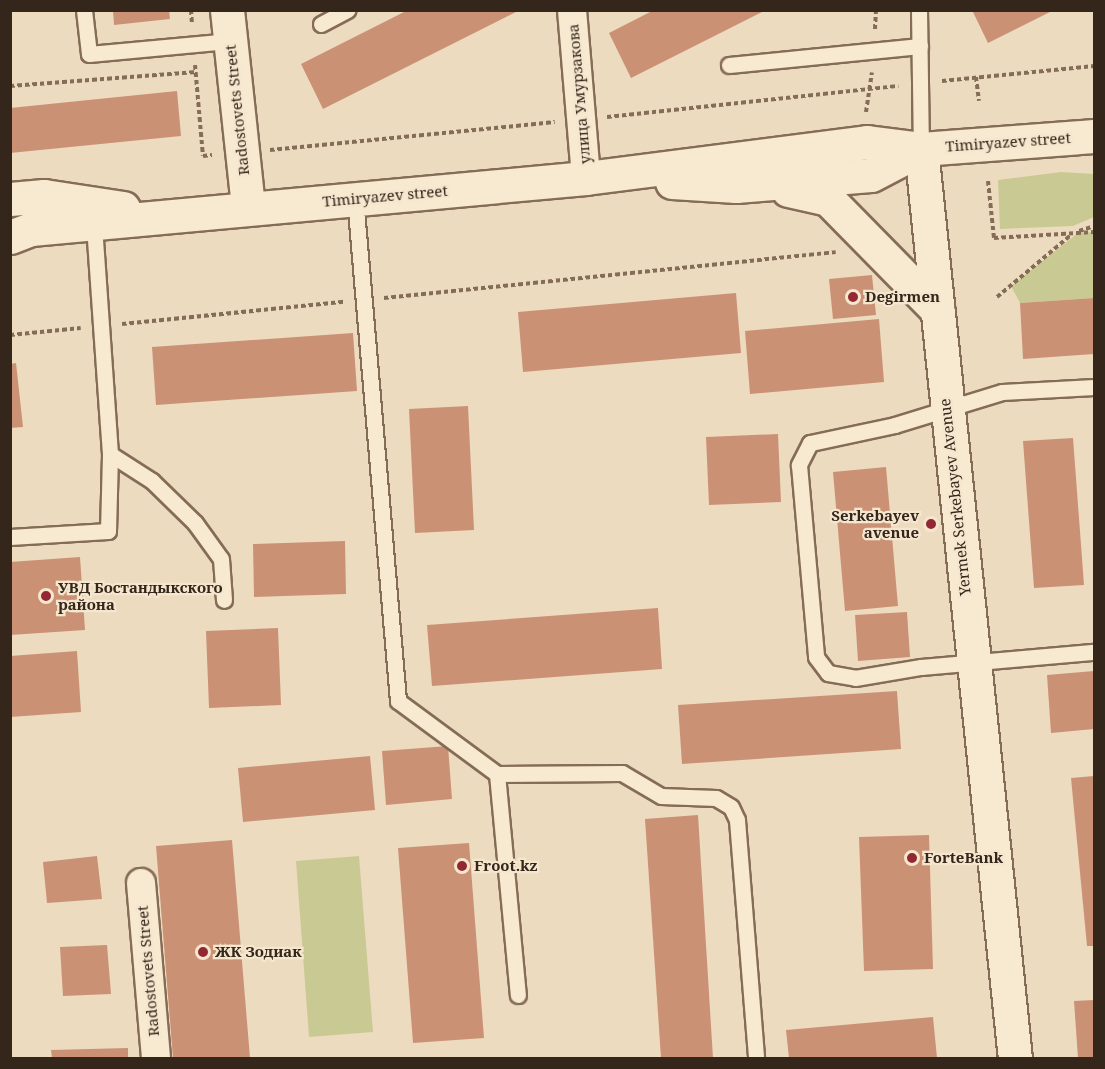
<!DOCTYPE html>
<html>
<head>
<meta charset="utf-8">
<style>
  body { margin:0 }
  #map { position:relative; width:1105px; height:1069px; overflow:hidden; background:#eddbbf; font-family:"Noto Serif",serif }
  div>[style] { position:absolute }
  .green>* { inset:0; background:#c9ca93 }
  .building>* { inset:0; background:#cb9175 }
  .path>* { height:4px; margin-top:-2px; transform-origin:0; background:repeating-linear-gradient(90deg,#856c57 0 4.5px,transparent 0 7.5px) }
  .roads { filter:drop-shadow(2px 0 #856c57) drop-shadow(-2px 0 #856c57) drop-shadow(0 2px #856c57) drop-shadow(0 -2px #856c57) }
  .service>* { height:15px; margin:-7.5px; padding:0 7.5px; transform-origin:7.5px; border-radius:7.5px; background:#f8e9d1 }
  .minor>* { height:28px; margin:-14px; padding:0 14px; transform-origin:14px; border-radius:14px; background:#f8e9d1 }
  .tertiary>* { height:33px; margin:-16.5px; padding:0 16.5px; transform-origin:16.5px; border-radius:16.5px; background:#f8e9d1 }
  .dots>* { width:16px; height:16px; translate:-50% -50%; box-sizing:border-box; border:3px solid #f5e6ce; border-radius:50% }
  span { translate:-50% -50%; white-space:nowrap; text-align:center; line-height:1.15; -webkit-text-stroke:4.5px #f5e6ce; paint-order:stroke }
  .street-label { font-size:15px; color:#35261c }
  .poi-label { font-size:15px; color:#35261c; font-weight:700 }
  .left { translate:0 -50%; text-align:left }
  .right { translate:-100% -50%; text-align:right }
  .frame { position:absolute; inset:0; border:12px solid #35261c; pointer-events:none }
</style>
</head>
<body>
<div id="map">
  <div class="green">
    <i style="clip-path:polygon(1061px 172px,1094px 174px,1094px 217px,1073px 226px,1000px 229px,998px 180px)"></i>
    <i style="clip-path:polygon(1094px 232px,1094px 298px,1020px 303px,1011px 286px,1078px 233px)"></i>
    <i style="clip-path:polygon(359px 856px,373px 1032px,309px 1037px,296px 861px)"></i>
  </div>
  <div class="building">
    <i style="clip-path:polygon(113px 10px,169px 10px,170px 19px,114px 25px)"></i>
    <i style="clip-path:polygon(408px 10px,520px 10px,323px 109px,301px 64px)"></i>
    <i style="clip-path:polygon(654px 10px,766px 10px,631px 78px,609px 33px)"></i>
    <i style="clip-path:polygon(972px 10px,1054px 10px,988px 43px)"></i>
    <i style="clip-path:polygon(177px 91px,181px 136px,10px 153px,10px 108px)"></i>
    <i style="clip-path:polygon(872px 275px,876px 315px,833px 319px,829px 279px)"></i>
    <i style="clip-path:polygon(736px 293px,741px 353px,523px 372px,518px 312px)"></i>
    <i style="clip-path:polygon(1094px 298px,1094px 354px,1023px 359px,1020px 303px)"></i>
    <i style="clip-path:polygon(879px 319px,884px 382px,750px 394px,745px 331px)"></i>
    <i style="clip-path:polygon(353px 333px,357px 391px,156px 405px,152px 347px)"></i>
    <i style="clip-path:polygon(16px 363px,23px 427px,10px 428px,10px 364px)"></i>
    <i style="clip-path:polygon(468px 406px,474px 530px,415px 533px,409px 409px)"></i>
    <i style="clip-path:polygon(778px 434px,781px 502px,709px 505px,706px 437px)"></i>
    <i style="clip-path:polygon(1073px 438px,1084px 585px,1034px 588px,1023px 441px)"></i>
    <i style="clip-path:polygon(886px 467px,898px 606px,845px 611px,833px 472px)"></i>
    <i style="clip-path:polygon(345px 541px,346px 594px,254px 597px,253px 544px)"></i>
    <i style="clip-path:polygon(80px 557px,85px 630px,10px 635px,10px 562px)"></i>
    <i style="clip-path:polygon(658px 608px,662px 669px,432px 686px,427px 625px)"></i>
    <i style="clip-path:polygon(907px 612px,910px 657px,858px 661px,855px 615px)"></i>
    <i style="clip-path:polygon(278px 628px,281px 705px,209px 708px,206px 631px)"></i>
    <i style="clip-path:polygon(77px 651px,81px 712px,10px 717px,10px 656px)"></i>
    <i style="clip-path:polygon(1094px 671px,1094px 729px,1051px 733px,1047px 675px)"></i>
    <i style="clip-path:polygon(897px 691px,901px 749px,682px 764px,678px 705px)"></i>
    <i style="clip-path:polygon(448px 746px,452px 799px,386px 805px,382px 751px)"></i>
    <i style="clip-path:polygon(370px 756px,375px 810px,243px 822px,238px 768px)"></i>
    <i style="clip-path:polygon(1094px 776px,1094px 946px,1087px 946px,1071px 778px)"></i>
    <i style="clip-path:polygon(698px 815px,713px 1058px,661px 1058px,645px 819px)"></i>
    <i style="clip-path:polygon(929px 835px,933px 969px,864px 971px,859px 837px)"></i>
    <i style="clip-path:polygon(232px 840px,250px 1058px,173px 1058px,156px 846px)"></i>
    <i style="clip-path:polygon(469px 843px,484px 1038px,413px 1043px,398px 848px)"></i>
    <i style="clip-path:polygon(97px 856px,102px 899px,47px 903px,43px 862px)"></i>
    <i style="clip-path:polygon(107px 945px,111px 994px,63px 996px,60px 947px)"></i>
    <i style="clip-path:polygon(1094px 1000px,1094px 1058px,1078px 1058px,1074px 1001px)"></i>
    <i style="clip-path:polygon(933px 1017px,937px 1058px,789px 1058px,786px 1030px)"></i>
    <i style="clip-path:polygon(128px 1048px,128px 1058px,52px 1058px,51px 1050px)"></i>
  </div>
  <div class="path">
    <i style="left:191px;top:10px;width:15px;rotate:86deg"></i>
    <i style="left:875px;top:29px;width:19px;rotate:-87deg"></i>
    <i style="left:195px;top:65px;width:91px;rotate:85deg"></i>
    <i style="left:203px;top:156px;width:9px;rotate:-6deg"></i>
    <i style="left:976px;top:77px;width:24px;rotate:83deg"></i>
    <i style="left:942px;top:81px;width:153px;rotate:-5.6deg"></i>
    <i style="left:10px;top:86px;width:187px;rotate:-4.3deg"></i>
    <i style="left:866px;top:112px;width:40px;rotate:-81.5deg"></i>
    <i style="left:607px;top:117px;width:293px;rotate:-6.1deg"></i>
    <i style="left:270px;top:150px;width:286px;rotate:-5.6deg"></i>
    <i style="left:988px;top:181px;width:57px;rotate:84deg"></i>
    <i style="left:994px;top:238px;width:100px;rotate:-3.4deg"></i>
    <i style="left:1079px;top:231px;width:16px;rotate:-18deg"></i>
    <i style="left:997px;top:297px;width:98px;rotate:-40deg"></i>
    <i style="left:384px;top:298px;width:454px;rotate:-5.8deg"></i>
    <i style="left:122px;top:324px;width:223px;rotate:-5.7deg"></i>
    <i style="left:10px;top:335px;width:71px;rotate:-5.6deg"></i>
  </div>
  <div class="roads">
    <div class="service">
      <i style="left:84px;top:10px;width:44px;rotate:83.5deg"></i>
      <i style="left:89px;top:54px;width:142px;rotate:-5.3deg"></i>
      <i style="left:919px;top:10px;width:139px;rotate:89.2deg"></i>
      <i style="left:321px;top:24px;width:30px;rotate:-28deg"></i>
      <i style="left:729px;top:65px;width:192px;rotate:-5.7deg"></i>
      <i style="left:355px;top:198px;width:505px;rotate:85.11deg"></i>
      <i style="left:398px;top:701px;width:123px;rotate:36.4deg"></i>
      <i style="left:497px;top:774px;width:125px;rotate:-0.5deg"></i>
      <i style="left:622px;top:773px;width:45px;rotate:30.5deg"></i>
      <i style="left:661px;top:796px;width:55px;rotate:2.1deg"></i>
      <i style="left:716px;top:798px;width:17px;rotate:31deg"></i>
      <i style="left:731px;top:807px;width:14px;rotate:65deg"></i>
      <i style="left:737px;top:820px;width:239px;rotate:85.4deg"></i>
      <i style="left:1094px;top:387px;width:92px;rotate:176.9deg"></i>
      <i style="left:1002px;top:392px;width:112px;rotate:162.9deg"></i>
      <i style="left:895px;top:425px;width:87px;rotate:168deg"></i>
      <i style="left:810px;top:443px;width:25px;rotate:117deg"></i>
      <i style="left:799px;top:465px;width:193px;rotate:84.9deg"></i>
      <i style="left:816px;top:657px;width:20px;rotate:53deg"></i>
      <i style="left:828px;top:673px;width:27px;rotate:10deg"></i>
      <i style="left:855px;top:678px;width:67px;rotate:-9.5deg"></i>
      <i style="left:921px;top:667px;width:174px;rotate:-5deg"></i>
      <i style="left:110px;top:454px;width:50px;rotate:32.7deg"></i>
      <i style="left:152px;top:481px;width:60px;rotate:44.3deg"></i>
      <i style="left:195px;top:523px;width:44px;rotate:54.2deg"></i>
      <i style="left:221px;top:559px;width:41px;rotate:85.8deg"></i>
      <i style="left:10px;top:537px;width:98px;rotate:-3.5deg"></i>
      <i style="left:108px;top:531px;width:77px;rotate:-88.5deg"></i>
      <i style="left:110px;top:454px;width:232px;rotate:-94deg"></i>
      <i style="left:497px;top:774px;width:222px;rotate:84.6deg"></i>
    </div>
    <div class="minor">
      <i style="left:572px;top:10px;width:169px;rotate:85.2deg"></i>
      <i style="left:141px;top:883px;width:176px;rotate:85.1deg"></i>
    </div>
    <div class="tertiary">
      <i style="left:227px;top:10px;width:199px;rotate:83.9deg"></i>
      <i style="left:921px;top:149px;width:914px;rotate:84.1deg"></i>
      <i style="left:672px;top:182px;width:64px;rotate:3.6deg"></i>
      <i style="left:736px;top:186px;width:135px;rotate:-4.7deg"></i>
      <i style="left:871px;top:175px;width:56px;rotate:-27.5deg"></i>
      <i style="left:788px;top:190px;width:41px;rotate:12.7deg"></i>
      <i style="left:828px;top:199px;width:156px;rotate:45.5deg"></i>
      <i style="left:10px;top:199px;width:34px;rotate:-5deg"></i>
      <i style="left:44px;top:196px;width:80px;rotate:8.6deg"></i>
      <i style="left:10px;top:237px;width:22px;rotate:-21deg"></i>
      <i style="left:31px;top:229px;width:557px;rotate:-5.25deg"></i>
      <i style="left:586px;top:178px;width:283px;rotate:-7.3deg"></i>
      <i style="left:867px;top:142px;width:54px;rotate:7.4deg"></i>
      <i style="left:921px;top:149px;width:173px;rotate:-4.3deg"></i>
    </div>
  </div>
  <div class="dots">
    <i style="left:853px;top:297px;background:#932832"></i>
    <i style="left:931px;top:524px;background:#932832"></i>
    <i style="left:46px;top:596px;background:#932832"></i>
    <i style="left:912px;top:858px;background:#932832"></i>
    <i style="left:462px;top:866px;background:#932832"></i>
    <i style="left:203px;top:952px;background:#932832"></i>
  </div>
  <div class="street-label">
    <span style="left:579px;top:94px;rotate:-95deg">улица Умурзакова</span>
    <span style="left:237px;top:110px;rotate:-96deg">Radostovets Street</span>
    <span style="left:1008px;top:142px;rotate:-4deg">Timiryazev street</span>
    <span style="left:385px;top:196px;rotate:-5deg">Timiryazev street</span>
    <span style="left:955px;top:497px;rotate:-96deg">Yermek Serkebayev Avenue</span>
    <span style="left:148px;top:971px;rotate:-95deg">Radostovets Street</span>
  </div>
  <div class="poi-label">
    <span class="left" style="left:865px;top:297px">Degirmen</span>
    <span class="right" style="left:919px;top:524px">Serkebayev<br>avenue</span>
    <span class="left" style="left:58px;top:596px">УВД Бостандыкского<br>района</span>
    <span class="left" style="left:924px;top:858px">ForteBank</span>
    <span class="left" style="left:474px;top:866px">Froot.kz</span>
    <span class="left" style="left:215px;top:952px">ЖК Зодиак</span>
  </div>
  <div class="frame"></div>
</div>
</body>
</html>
